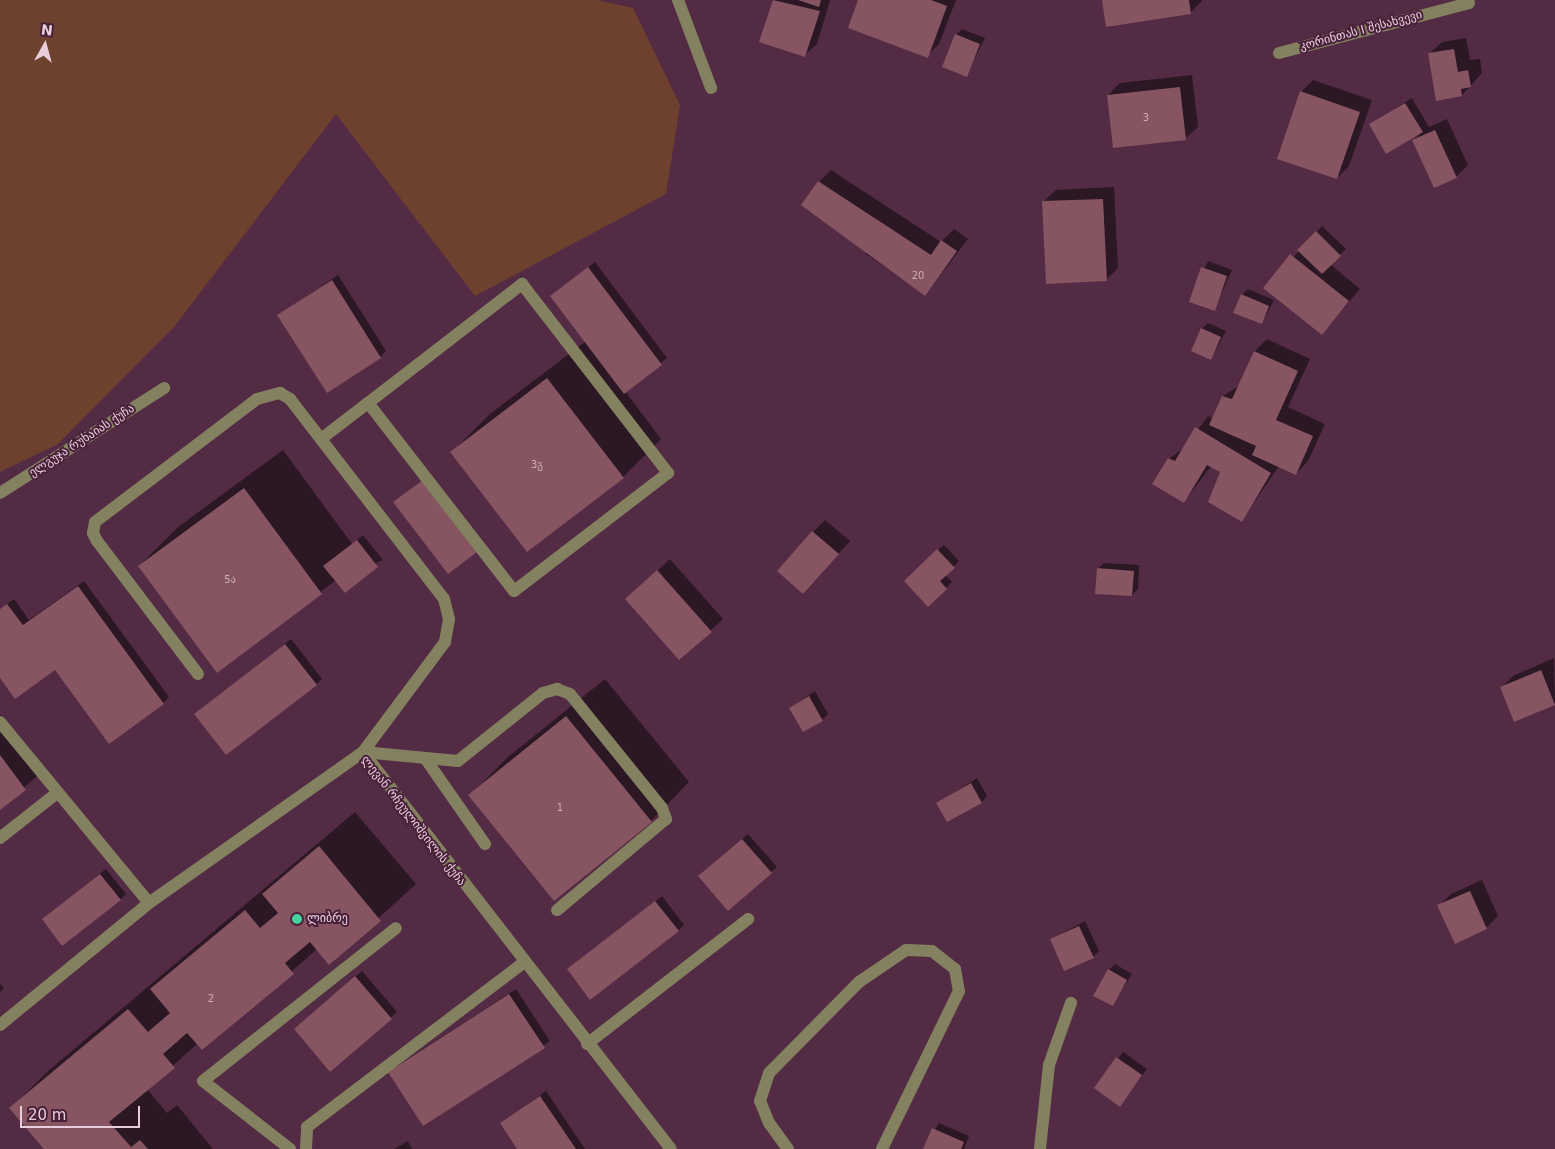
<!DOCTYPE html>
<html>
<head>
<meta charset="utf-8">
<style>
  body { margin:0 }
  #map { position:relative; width:1555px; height:1149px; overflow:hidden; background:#542b44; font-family:"DejaVu Sans","Noto Sans Georgian",sans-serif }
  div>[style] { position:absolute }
  .green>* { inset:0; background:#6e412e }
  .shadow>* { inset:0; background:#0007 }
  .building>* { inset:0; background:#875461 }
  .minor>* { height:12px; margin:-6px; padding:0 6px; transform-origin:6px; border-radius:6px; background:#83815f }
  .dots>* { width:14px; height:14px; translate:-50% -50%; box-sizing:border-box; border:2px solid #49213a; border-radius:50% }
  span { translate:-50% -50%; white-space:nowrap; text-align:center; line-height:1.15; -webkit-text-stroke:4px #49213a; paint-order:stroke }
  .number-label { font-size:10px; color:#d0b0bd }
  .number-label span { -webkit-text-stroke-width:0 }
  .street-label { font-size:12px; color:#e8cedc }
  .poi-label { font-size:12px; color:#e8cedc }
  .left { translate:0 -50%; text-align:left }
  .north { position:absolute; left:20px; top:20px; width:50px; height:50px; -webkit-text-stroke:4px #49213a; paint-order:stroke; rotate:7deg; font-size:14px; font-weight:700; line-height:20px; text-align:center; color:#e8cedc }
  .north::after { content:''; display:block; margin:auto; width:18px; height:22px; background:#e8cedc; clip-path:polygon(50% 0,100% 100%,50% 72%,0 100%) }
  .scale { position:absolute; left:20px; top:1106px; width:120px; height:22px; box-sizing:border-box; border:2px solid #e8cedc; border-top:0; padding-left:6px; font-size:15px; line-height:18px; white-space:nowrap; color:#e8cedc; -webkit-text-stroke:4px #49213a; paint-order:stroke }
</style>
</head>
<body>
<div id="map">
  <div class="green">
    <i style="clip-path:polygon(0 0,597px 0,633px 8px,680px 105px,666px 194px,475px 296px,336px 114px,174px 327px,58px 444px,0 472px)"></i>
  </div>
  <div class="shadow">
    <i style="clip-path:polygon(774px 0,830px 0,817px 44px,804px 56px,761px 41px)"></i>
    <i style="clip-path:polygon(860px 0,956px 0,939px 44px,927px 56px)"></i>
    <i style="clip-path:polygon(1103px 0,1202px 0,1202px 1px,1190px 13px)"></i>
    <i style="clip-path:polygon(962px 29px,985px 38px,966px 76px,956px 35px)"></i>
    <i style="clip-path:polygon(1466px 38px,1470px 60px,1480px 59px,1482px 73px,1462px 95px,1429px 54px,1442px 42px)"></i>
    <i style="clip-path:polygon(1192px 75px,1198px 127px,1185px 139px,1108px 95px,1120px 83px)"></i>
    <i style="clip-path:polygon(1313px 80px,1372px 100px,1349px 166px,1337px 178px,1301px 92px)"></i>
    <i style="clip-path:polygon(1412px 98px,1429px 127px,1447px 119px,1468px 165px,1456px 177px,1413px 141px,1421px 133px,1370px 124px)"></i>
    <i style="clip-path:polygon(831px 170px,941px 242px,954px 229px,968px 239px,925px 295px,866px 254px,869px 251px,819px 182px)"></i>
    <i style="clip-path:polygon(1114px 187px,1118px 268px,1106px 280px,1043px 202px,1056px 190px)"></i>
    <i style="clip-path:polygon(1322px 226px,1346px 249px,1330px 264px,1360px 289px,1322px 333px,1265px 288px)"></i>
    <i style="clip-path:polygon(1208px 261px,1232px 270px,1214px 310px,1190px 301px)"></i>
    <i style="clip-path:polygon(595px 262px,667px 358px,625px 391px,661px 439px,623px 477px,452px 452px,490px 414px,586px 341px,552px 296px)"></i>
    <i style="clip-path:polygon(338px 275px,386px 351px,380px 357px,278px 315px)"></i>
    <i style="clip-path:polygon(1248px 289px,1274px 300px,1262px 323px,1242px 295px)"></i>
    <i style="clip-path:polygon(1208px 323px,1226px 331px,1211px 359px,1202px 329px)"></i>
    <i style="clip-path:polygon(1267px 339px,1310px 359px,1288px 407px,1325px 424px,1308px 461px,1296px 474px,1279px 466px,1242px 520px,1221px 472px,1211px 466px,1184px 502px,1169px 459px,1184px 448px,1208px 416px,1213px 419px,1223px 396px,1239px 386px,1255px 351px)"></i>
    <i style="clip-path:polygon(283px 450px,352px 544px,363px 535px,383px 560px,336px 580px,217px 671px,139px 566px,178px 527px)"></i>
    <i style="clip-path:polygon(825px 520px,850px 541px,815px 580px,813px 532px)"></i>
    <i style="clip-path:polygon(944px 545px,959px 561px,945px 575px,952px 582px,928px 605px,906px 581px)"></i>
    <i style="clip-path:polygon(670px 559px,723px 619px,679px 659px,626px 599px)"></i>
    <i style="clip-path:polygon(1104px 563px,1139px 565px,1138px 589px,1132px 595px,1098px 569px)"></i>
    <i style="clip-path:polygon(84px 581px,169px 697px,163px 703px,55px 668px,0 676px,0 609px,14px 599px,29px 620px)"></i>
    <i style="clip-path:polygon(291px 639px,322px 679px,316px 685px,202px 708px)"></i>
    <i style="clip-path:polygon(1554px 658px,1555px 704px,1515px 720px,1501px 688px,1513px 676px)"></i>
    <i style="clip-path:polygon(605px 679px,689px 782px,651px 821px,555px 899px,470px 795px,508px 757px)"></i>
    <i style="clip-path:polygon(815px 691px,828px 714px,822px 720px,790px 708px)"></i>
    <i style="clip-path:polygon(0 714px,43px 771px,0 808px)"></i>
    <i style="clip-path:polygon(977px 778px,987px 796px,982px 802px,938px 803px)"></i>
    <i style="clip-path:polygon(355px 812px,416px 884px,329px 963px,317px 949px,203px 1049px,198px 1043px,147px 1089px,167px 1113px,177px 1105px,213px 1149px,45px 1149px,11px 1108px,47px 1072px)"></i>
    <i style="clip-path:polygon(748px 834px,777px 867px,771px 872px,706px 870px)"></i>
    <i style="clip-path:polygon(106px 869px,126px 894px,120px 900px,49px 914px)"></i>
    <i style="clip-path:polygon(1482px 880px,1498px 916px,1486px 928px,1439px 906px,1451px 894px)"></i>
    <i style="clip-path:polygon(662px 896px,684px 925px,678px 931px,568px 969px)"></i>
    <i style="clip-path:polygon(1085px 921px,1099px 951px,1093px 957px,1052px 939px)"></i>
    <i style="clip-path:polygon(1115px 964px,1132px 974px,1112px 1005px,1109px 970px)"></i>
    <i style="clip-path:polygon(362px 971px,397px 1012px,331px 1070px,301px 1024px)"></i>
    <i style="clip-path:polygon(0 984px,4px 988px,0 992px)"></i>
    <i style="clip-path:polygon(516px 989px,550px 1041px,423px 1125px,395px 1067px)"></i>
    <i style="clip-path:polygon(1123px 1052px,1147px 1069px,1120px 1105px,1096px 1088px)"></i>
    <i style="clip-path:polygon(546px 1091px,585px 1149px,519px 1149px,501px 1123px)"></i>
    <i style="clip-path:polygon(939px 1123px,969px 1136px,964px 1149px,924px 1149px)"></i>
    <i style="clip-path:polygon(408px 1141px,412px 1149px,394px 1149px)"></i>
  </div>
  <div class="building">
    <i style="clip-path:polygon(773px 0,820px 11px,805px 57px,759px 42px)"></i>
    <i style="clip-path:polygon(798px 0,821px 0,819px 7px)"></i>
    <i style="clip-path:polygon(858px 0,931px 0,947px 6px,928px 58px,848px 28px)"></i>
    <i style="clip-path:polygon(1102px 0,1189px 0,1191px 14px,1106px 27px)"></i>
    <i style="clip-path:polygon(955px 34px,980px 44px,967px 77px,942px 67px)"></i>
    <i style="clip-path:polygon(1454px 49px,1458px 72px,1468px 70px,1471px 87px,1461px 89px,1462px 96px,1436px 101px,1428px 53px)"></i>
    <i style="clip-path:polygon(1180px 87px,1186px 140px,1113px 148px,1107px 95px)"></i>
    <i style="clip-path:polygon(1300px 91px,1360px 112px,1337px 179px,1277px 159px)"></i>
    <i style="clip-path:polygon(1405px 103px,1423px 132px,1386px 154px,1369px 124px)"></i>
    <i style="clip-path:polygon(1435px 130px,1457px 178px,1434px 188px,1412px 140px)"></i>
    <i style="clip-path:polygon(818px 181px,931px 255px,941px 240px,957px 251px,925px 296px,801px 205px)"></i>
    <i style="clip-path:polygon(1103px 199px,1107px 281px,1046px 284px,1042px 201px)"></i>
    <i style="clip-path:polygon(1316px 231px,1341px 256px,1322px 274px,1297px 250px)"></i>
    <i style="clip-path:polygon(1290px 254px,1349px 301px,1322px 335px,1263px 288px)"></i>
    <i style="clip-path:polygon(588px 267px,662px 365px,624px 394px,550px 296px)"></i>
    <i style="clip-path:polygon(1201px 267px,1227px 276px,1215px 311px,1189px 302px)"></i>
    <i style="clip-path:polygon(332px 280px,381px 358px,327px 393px,277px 315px)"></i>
    <i style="clip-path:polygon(1241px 294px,1269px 306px,1262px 324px,1233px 313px)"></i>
    <i style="clip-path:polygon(1201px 328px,1221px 337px,1211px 360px,1191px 351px)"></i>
    <i style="clip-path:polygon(1254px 351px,1298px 371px,1276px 420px,1313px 436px,1296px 475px,1252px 455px,1256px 446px,1209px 425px,1222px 396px,1232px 399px)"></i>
    <i style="clip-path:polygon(547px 378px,624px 478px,527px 552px,450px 452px)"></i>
    <i style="clip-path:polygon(1195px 427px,1271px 473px,1242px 522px,1208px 502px,1220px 472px,1207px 465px,1184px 503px,1152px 484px,1168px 458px,1175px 461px)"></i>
    <i style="clip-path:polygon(423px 480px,477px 552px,448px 574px,393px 502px)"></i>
    <i style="clip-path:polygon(244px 488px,322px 594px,217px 673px,138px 566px)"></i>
    <i style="clip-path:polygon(812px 531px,839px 554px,803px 594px,777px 571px)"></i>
    <i style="clip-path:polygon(357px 540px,378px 567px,345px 593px,323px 566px)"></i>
    <i style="clip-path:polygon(937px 549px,955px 568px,940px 581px,947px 589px,928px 607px,904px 581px)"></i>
    <i style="clip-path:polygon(1097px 568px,1134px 571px,1132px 596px,1095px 594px)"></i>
    <i style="clip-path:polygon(657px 570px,712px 632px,679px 660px,625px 599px)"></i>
    <i style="clip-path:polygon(78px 586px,164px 704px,109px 744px,55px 670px,15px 699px,0 678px,0 609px,7px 604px,23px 625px)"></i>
    <i style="clip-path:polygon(285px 644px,317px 685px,226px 755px,194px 714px)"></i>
    <i style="clip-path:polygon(1541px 670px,1555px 705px,1514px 722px,1500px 687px)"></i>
    <i style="clip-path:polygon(809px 696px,823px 721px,803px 732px,789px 708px)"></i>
    <i style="clip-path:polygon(566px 716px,652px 822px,554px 901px,468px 795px)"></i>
    <i style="clip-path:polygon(0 755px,26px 790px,0 810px)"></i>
    <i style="clip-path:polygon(971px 783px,982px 803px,947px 822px,936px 803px)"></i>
    <i style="clip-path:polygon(742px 839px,772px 873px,728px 911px,698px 876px)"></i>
    <i style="clip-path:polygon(319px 846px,381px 921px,329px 965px,310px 942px,285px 963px,294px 974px,202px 1050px,187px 1033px,163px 1054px,175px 1068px,109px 1122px,131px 1147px,140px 1140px,148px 1149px,44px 1149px,9px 1108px,128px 1009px,148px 1032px,170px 1013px,150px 989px,245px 910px,260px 928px,278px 913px,262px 894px)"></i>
    <i style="clip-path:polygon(100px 874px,121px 900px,62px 946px,42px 919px)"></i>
    <i style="clip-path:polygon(1470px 891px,1487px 929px,1455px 944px,1437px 905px)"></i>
    <i style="clip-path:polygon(655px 901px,679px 931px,590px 1000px,567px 969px)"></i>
    <i style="clip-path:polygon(1079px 926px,1094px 958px,1064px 971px,1050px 939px)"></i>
    <i style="clip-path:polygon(1108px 969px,1127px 980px,1113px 1006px,1093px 996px)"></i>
    <i style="clip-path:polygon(355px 976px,392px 1019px,330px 1072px,294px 1029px)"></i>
    <i style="clip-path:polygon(509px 994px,545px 1048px,423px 1126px,388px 1072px)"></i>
    <i style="clip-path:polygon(1116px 1057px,1142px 1075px,1120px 1107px,1094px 1088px)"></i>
    <i style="clip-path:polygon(540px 1096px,576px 1149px,517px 1149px,500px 1123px)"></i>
    <i style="clip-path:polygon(932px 1128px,964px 1142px,961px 1149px,923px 1149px)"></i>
  </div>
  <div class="minor">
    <i style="left:678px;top:0;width:94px;rotate:69.4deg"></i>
    <i style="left:1279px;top:53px;width:196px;rotate:-14.7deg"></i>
    <i style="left:1469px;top:3px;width:3px;rotate:-108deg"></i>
    <i style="left:321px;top:439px;width:59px;rotate:-37.5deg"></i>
    <i style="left:368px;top:403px;width:195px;rotate:-37.7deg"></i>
    <i style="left:522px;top:284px;width:239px;rotate:52.3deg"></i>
    <i style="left:668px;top:473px;width:194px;rotate:142.5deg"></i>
    <i style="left:514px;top:591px;width:238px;rotate:-127.8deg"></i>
    <i style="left:0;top:493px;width:195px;rotate:-32.6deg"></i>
    <i style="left:198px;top:674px;width:167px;rotate:-127.2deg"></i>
    <i style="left:97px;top:541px;width:9px;rotate:-117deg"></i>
    <i style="left:93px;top:533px;width:11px;rotate:-80deg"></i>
    <i style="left:95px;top:522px;width:203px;rotate:-37.2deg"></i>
    <i style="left:257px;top:399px;width:24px;rotate:-15deg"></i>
    <i style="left:280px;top:393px;width:12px;rotate:31deg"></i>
    <i style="left:290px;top:399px;width:252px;rotate:52.4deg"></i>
    <i style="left:444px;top:599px;width:21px;rotate:76deg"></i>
    <i style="left:449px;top:619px;width:23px;rotate:100deg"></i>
    <i style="left:445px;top:642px;width:137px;rotate:126.7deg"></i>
    <i style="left:0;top:722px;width:234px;rotate:50.5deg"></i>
    <i style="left:363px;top:752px;width:95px;rotate:5.4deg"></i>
    <i style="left:458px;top:761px;width:109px;rotate:-38.7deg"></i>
    <i style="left:543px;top:693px;width:15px;rotate:-16deg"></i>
    <i style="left:557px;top:689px;width:14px;rotate:21deg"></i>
    <i style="left:570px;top:694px;width:146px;rotate:51.1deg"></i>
    <i style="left:662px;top:808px;width:12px;rotate:70deg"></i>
    <i style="left:666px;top:819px;width:142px;rotate:140.1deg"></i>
    <i style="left:425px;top:758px;width:105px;rotate:55.1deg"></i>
    <i style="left:0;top:838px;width:73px;rotate:-38.3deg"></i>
    <i style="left:0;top:1025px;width:193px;rotate:-39.3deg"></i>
    <i style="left:149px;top:903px;width:262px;rotate:-35.2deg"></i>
    <i style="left:363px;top:752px;width:502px;rotate:52.2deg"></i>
    <i style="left:587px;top:1044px;width:204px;rotate:-37.8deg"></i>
    <i style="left:290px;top:1149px;width:110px;rotate:-142deg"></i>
    <i style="left:203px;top:1081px;width:246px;rotate:-38.4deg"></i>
    <i style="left:306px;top:1149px;width:22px;rotate:-87deg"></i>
    <i style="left:307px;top:1127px;width:271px;rotate:-37.2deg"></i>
    <i style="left:788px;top:1149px;width:32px;rotate:-126deg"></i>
    <i style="left:769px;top:1123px;width:24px;rotate:-112deg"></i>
    <i style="left:760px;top:1101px;width:29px;rotate:-72deg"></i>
    <i style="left:769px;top:1073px;width:128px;rotate:-45.3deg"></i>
    <i style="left:859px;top:982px;width:57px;rotate:-34.2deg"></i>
    <i style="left:906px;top:950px;width:26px;rotate:2deg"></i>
    <i style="left:932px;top:951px;width:29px;rotate:38deg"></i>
    <i style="left:955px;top:969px;width:22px;rotate:80deg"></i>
    <i style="left:959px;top:991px;width:176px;rotate:116deg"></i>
    <i style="left:1040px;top:1149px;width:84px;rotate:-83.9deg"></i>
    <i style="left:1049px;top:1065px;width:66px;rotate:-70.5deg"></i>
  </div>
  <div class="dots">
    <i style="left:297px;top:919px;background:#46d49e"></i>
  </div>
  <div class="number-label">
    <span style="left:1146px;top:118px">3</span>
    <span style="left:918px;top:276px">20</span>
    <span style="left:537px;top:465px">3გ</span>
    <span style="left:230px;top:580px">5ა</span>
    <span style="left:560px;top:808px">1</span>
    <span style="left:211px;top:999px">2</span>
  </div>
  <div class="street-label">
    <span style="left:1361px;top:31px;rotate:-15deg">კორინთას I შესახვევი</span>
    <span style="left:82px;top:441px;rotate:-33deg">ელგუჯა რუხაიას ქუჩა</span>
    <span style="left:413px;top:821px;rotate:52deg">ლევან რჩეულიშვილის ქუჩა</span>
  </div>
  <div class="poi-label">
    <span class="left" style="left:307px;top:919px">ლიბრე</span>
  </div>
  <div class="north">N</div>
  <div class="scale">20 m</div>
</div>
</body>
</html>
